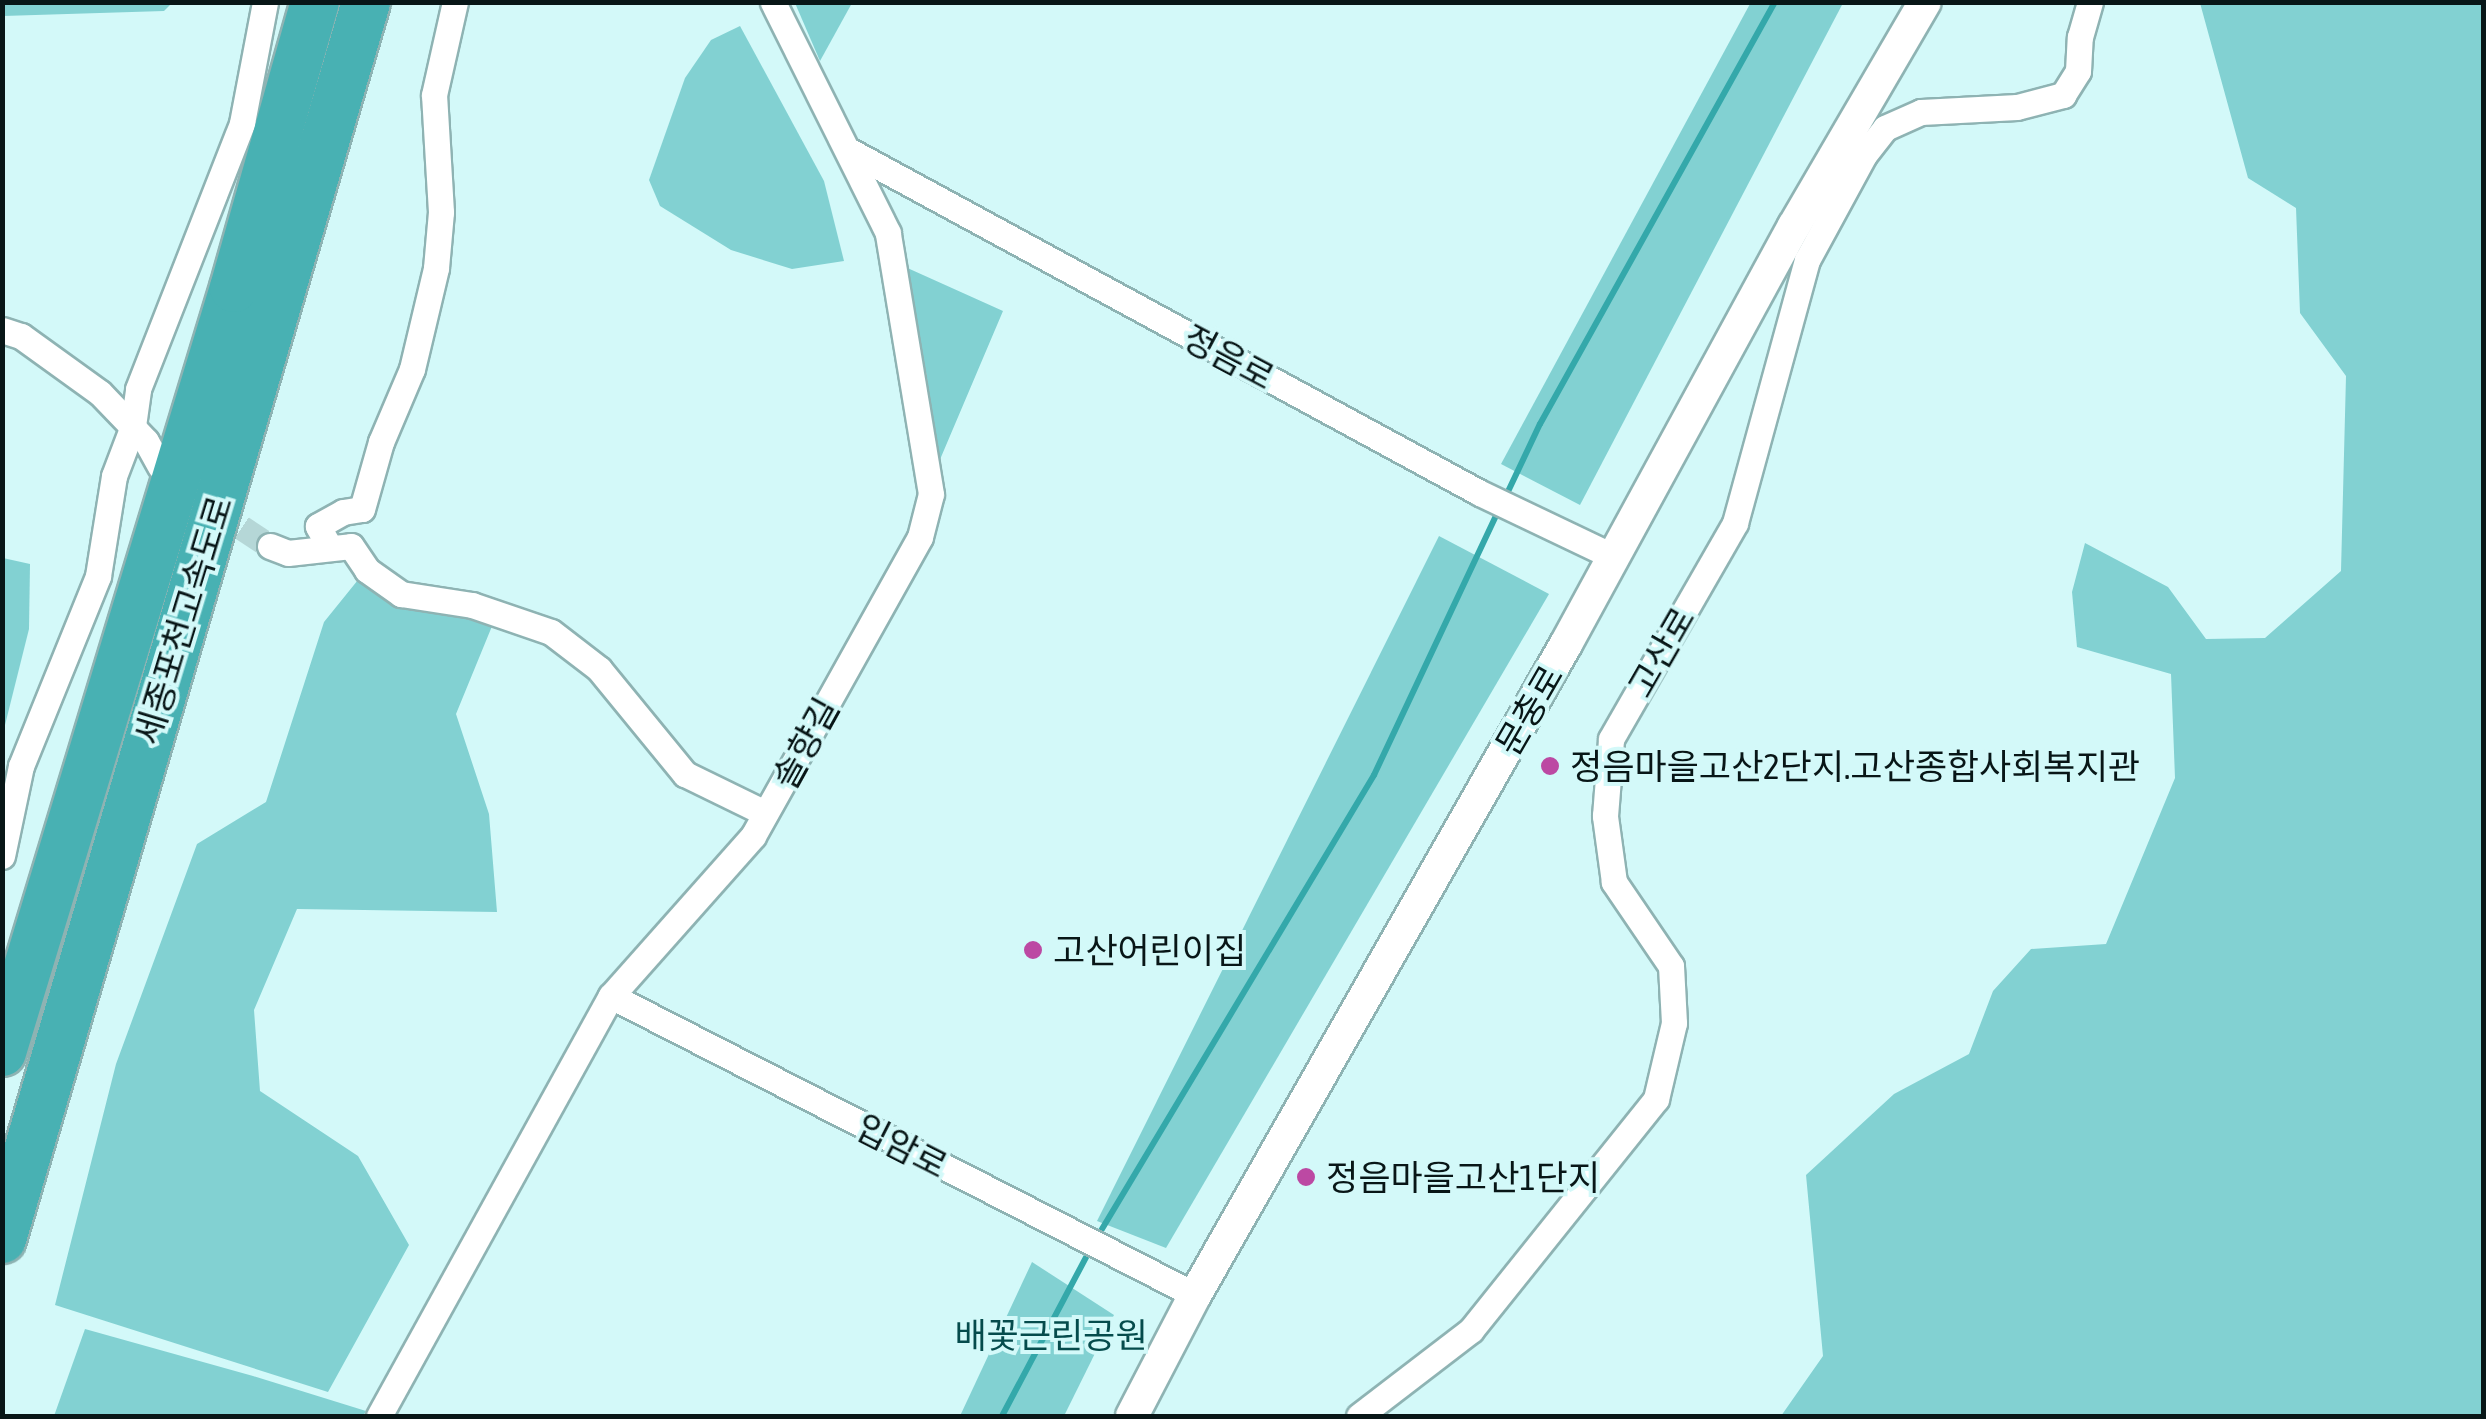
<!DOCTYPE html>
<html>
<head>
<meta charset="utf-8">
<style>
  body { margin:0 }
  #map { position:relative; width:2486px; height:1419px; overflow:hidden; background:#d3f9f9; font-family:"Asap Condensed","Noto Sans KR",sans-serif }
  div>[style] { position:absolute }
  .green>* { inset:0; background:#82d1d2 }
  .stream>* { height:6px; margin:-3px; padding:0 3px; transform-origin:3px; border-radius:3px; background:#34a8aa }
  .minor-tunnel>* { height:25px; margin-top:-12.5px; transform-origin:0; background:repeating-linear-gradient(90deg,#b5d7d7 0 25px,transparent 0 37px) }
  .roads { filter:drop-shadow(2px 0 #8eb3b3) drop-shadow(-2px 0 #8eb3b3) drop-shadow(0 2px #8eb3b3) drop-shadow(0 -2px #8eb3b3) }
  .minor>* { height:25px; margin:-12.5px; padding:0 12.5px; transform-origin:12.5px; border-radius:12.5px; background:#fff }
  .tertiary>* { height:32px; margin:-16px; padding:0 16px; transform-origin:16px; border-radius:16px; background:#fff }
  .motorway>* { height:48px; margin:-24px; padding:0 24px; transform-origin:24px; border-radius:24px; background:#48b1b3 }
  .dots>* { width:28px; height:28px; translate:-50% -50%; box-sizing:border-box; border:5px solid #d3f9f9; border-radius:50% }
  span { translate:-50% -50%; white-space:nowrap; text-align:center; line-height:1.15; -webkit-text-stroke:8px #d3f9f9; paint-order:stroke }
  .street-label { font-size:35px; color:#081617 }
  .poi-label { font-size:35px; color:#081617 }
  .left { translate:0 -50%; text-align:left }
  .park-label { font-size:35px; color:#054b4c }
  .frame { position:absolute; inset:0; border:5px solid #081617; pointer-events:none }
</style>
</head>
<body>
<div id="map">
  <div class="green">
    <i style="clip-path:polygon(1751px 2px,1843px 3px,1580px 505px,1501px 464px)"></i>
    <i style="clip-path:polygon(2px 3px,3px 2px,172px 3px,164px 11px,3px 16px)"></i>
    <i style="clip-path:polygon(795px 3px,852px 3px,820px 61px)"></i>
    <i style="clip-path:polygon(2200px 3px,2483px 3px,2483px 1416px,1781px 1416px,1823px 1356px,1806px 1175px,1894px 1094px,1969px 1054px,1993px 991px,2031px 949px,2106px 944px,2175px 778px,2171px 674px,2077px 647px,2072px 592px,2085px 543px,2168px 587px,2206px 639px,2265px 638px,2341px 571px,2346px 376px,2300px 313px,2296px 208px,2248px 178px)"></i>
    <i style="clip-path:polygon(740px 26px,824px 181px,844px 261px,792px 269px,731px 250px,660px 206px,649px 180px,685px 78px,711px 40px)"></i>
    <i style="clip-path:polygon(903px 266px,1003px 311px,933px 476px,927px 377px)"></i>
    <i style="clip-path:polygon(1439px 536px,1549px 594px,1166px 1248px,1097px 1221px)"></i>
    <i style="clip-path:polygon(3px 558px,30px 564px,29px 629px,3px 733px)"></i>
    <i style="clip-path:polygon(366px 570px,497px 614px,456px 714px,489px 814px,497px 912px,297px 909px,254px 1010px,260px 1091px,358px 1156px,409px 1245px,328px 1392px,55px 1305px,116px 1064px,197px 844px,266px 802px,324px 622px)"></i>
    <i style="clip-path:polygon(1032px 1262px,1114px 1315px,1064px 1416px,960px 1416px)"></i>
    <i style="clip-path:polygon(85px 1329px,253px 1376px,366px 1411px,363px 1416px,54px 1416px)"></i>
  </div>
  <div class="stream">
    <i style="left:1504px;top:500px;width:84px;rotate:-64.7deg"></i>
    <i style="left:1540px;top:424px;width:483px;rotate:-60.9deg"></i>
    <i style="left:1096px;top:1239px;width:541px;rotate:-59.07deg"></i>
    <i style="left:1374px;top:775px;width:292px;rotate:-64.8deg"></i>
    <i style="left:1002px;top:1416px;width:188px;rotate:-62.1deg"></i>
  </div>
  <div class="minor-tunnel">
    <i style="left:211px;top:507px;width:71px;rotate:33.5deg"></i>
  </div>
  <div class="roads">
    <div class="minor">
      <i style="left:848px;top:150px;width:719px;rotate:28.49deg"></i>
      <i style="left:1480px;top:493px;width:148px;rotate:25.5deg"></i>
      <i style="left:2px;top:330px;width:20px;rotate:18deg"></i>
      <i style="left:21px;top:336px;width:97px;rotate:35.8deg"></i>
      <i style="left:100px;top:393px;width:66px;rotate:46.2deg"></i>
      <i style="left:146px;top:441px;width:29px;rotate:61deg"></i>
      <i style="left:270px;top:546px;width:19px;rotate:21deg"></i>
      <i style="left:288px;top:553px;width:63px;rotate:-6.3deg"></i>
      <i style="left:351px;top:546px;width:29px;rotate:56deg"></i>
      <i style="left:367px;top:570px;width:42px;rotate:35.2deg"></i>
      <i style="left:401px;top:594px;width:72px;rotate:8.8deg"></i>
      <i style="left:472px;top:605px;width:83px;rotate:18.9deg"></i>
      <i style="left:551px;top:632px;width:61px;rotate:37.6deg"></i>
      <i style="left:599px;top:669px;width:136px;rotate:50.7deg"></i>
      <i style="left:685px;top:774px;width:89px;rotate:26deg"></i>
      <i style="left:330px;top:548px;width:25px;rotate:-119deg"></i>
      <i style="left:318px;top:526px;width:29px;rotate:-29deg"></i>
      <i style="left:343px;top:512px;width:19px;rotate:-9deg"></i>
      <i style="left:362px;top:509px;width:70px;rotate:-74.2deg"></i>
      <i style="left:381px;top:442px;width:79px;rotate:-67deg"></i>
      <i style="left:412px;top:369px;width:104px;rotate:-76.6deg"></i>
      <i style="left:436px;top:268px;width:56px;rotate:-84.9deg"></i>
      <i style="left:441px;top:212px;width:117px;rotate:-93.4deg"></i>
      <i style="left:434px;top:95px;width:95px;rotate:-77.3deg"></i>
      <i style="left:2px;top:856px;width:92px;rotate:-78.1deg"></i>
      <i style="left:21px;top:766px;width:205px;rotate:-67.9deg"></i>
      <i style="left:98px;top:576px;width:101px;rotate:-80.9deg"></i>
      <i style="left:114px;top:476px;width:53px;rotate:-69.2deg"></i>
      <i style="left:133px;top:426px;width:37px;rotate:-82deg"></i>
      <i style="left:138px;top:389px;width:286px;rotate:-68.6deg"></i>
      <i style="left:242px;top:123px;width:123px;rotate:-79.2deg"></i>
      <i style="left:611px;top:996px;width:656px;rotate:27.11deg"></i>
      <i style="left:379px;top:1416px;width:480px;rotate:-61.1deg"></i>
      <i style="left:611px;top:996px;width:214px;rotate:-48.4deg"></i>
      <i style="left:753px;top:836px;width:342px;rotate:-60.8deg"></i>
      <i style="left:920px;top:537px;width:44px;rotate:-75.7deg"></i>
      <i style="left:931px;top:494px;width:265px;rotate:-99.4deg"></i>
      <i style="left:888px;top:233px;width:258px;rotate:-116.5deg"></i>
      <i style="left:1359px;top:1416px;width:141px;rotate:-37.5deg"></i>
      <i style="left:1471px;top:1330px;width:296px;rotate:-51.3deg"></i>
      <i style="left:1656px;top:1099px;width:78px;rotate:-76.7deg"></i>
      <i style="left:1674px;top:1023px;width:57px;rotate:-93deg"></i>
      <i style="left:1671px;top:966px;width:102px;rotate:-124.2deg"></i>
      <i style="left:1614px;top:882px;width:67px;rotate:-97.8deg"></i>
      <i style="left:1605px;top:816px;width:77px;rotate:-85.5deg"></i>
      <i style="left:1611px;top:739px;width:249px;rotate:-60.1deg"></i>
      <i style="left:1735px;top:523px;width:273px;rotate:-74.7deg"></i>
      <i style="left:1807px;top:260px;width:119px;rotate:-61.5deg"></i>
      <i style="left:1864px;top:155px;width:34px;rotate:-52deg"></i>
      <i style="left:1885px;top:128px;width:39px;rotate:-24deg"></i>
      <i style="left:1921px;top:112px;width:96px;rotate:-3deg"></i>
      <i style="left:2017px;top:107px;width:48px;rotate:-14.6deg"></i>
      <i style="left:2063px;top:95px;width:28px;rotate:-58deg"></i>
      <i style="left:2078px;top:71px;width:34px;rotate:-87deg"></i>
      <i style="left:2080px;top:37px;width:36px;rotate:-74deg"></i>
    </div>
    <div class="tertiary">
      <i style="left:1132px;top:1416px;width:136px;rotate:-62.5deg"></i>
      <i style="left:1195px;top:1295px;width:749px;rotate:-60.32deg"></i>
      <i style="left:1566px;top:644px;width:476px;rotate:-61.4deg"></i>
      <i style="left:1794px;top:226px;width:259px;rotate:-59.7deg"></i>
    </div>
    <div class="motorway">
      <i style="left:2px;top:1052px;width:798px;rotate:-73.11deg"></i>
      <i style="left:234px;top:288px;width:297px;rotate:-74.2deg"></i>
      <i style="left:2px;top:1239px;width:1289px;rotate:-73.6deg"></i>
    </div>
  </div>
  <div class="dots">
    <i style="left:1550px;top:766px;background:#bc49a3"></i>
    <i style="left:1033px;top:950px;background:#bc49a3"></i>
    <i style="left:1306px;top:1177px;background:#bc49a3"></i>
  </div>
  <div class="street-label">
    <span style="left:1229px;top:357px;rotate:28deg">정음로</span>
    <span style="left:183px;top:620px;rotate:-73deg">세종포천고속도로</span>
    <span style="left:1661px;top:652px;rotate:-60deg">고산로</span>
    <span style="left:1529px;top:710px;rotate:-60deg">문충로</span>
    <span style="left:805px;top:743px;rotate:-61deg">솔향길</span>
    <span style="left:902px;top:1146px;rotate:27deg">입암로</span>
  </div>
  <div class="poi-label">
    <span class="left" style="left:1570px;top:766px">정음마을고산2단지.고산종합사회복지관</span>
    <span class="left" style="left:1053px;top:950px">고산어린이집</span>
    <span class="left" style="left:1326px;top:1177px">정음마을고산1단지</span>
  </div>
  <div class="park-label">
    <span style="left:1051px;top:1335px">배꽃근린공원</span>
  </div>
  <div class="frame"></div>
</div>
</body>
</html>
